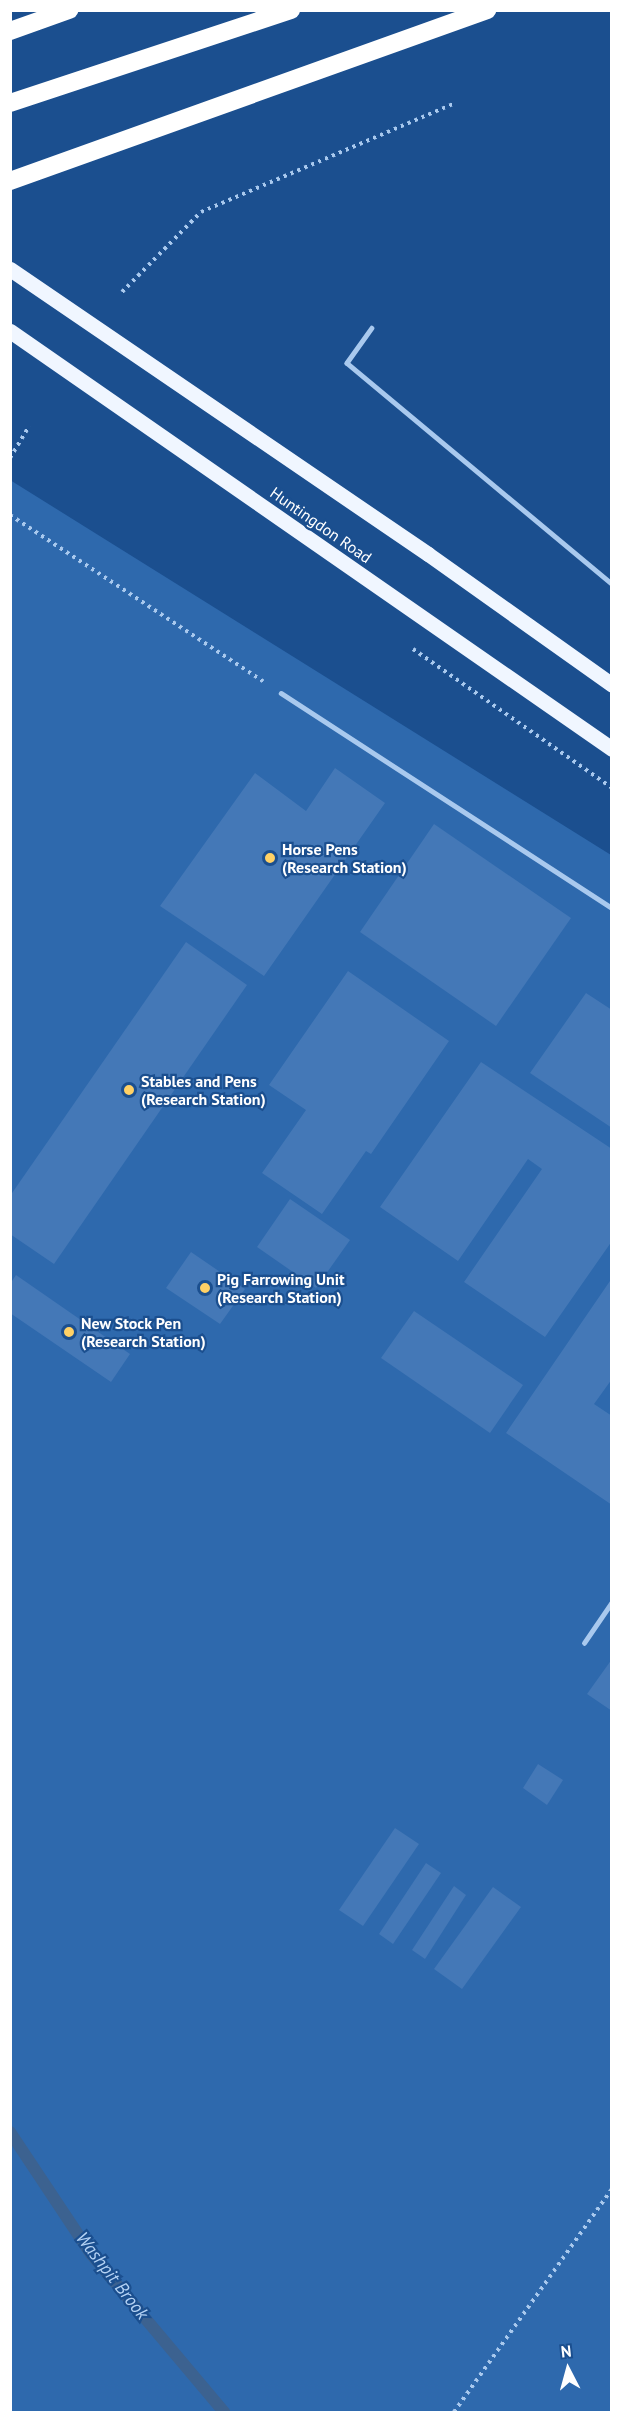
<!DOCTYPE html>
<html>
<head>
<meta charset="utf-8">
<style>
  body { margin:0 }
  #map { position:relative; width:622px; height:2423px; overflow:hidden; background:#1b4f8f; font-family:"PT Sans",sans-serif }
  div>[style] { position:absolute }
  .green>* { inset:0; background:#2e69ad }
  .stream>* { height:12px; margin:-6px; padding:0 6px; transform-origin:6px; border-radius:6px; background:#3c6290 }
  .building>* { inset:0; background:#4478b7 }
  .path>* { height:4px; margin-top:-2px; transform-origin:0; background:repeating-linear-gradient(90deg,#a9c9ee 0 3px,transparent 0 7.5px) }
  .lane>* { height:4.5px; margin:-2.25px; padding:0 2.25px; transform-origin:2.25px; border-radius:2.25px; background:#a9c9ee }
  .primary>* { height:15px; margin:-7.5px; padding:0 7.5px; transform-origin:7.5px; border-radius:7.5px; background:#f0f6ff }
  .highway>* { height:18px; margin:-9px; padding:0 9px; transform-origin:9px; border-radius:9px; background:#fff }
  .dots>* { width:16px; height:16px; translate:-50% -50%; box-sizing:border-box; border:3px solid #1b4f8f; border-radius:50% }
  span { translate:-50% -50%; white-space:nowrap; text-align:center; line-height:1.15; -webkit-text-stroke:4.5px #1b4f8f; paint-order:stroke }
  .street-label { font-size:16px; color:#fff }
  .poi-label { font-size:16px; color:#fff; font-weight:700 }
  .left { translate:0 -50%; text-align:left }
  .water-label { font-size:18px; color:#b5d3f5; font-style:italic }
  .frame { position:absolute; inset:0; border:12px solid #fff; pointer-events:none }
  .north { position:absolute; left:538px; top:2339px; width:60px; height:60px; -webkit-text-stroke:4px #1b4f8f; paint-order:stroke; rotate:354deg; font-size:16px; font-weight:700; line-height:24px; text-align:center; color:#fff }
  .north::after { content:''; display:block; margin:auto; width:21px; height:27px; background:#fff; clip-path:polygon(50% 0,100% 100%,50% 72%,0 100%) }
</style>
</head>
<body>
<div id="map">
  <div class="green">
    <i style="clip-path:polygon(10px 480px,611px 855px,611px 2412px,11px 2412px)"></i>
  </div>
  <div class="stream">
    <i style="left:10px;top:2132px;width:146px;rotate:56.4deg"></i>
    <i style="left:91px;top:2254px;width:207px;rotate:49.9deg"></i>
  </div>
  <div class="building">
    <i style="clip-path:polygon(335px 768px,385px 803px,264px 976px,160px 906px,255px 773px,306px 811px)"></i>
    <i style="clip-path:polygon(434px 824px,571px 918px,496px 1026px,360px 932px)"></i>
    <i style="clip-path:polygon(186px 942px,247px 985px,54px 1264px,10px 1234px,10px 1196px)"></i>
    <i style="clip-path:polygon(348px 971px,449px 1041px,371px 1154px,366px 1151px,322px 1214px,262px 1173px,306px 1110px,269px 1085px)"></i>
    <i style="clip-path:polygon(586px 993px,612px 1010px,612px 1128px,530px 1073px)"></i>
    <i style="clip-path:polygon(481px 1062px,612px 1149px,612px 1241px,545px 1337px,464px 1282px,542px 1169px,528px 1159px,458px 1261px,380px 1207px)"></i>
    <i style="clip-path:polygon(290px 1199px,350px 1240px,316px 1288px,257px 1247px)"></i>
    <i style="clip-path:polygon(191px 1252px,245px 1289px,220px 1324px,166px 1288px)"></i>
    <i style="clip-path:polygon(16px 1275px,130px 1354px,111px 1382px,10px 1313px,10px 1284px)"></i>
    <i style="clip-path:polygon(612px 1278px,612px 1379px,594px 1404px,612px 1416px,612px 1505px,506px 1433px)"></i>
    <i style="clip-path:polygon(414px 1311px,523px 1385px,490px 1433px,381px 1358px)"></i>
    <i style="clip-path:polygon(612px 1659px,612px 1711px,587px 1694px)"></i>
    <i style="clip-path:polygon(538px 1764px,563px 1780px,547px 1805px,523px 1788px)"></i>
    <i style="clip-path:polygon(395px 1828px,419px 1844px,363px 1926px,339px 1910px)"></i>
    <i style="clip-path:polygon(426px 1863px,441px 1873px,393px 1944px,379px 1934px)"></i>
    <i style="clip-path:polygon(454px 1886px,466px 1895px,425px 1959px,412px 1950px)"></i>
    <i style="clip-path:polygon(493px 1887px,521px 1907px,462px 1989px,434px 1969px)"></i>
  </div>
  <div class="path">
    <i style="left:122px;top:292px;width:112px;rotate:-45.4deg"></i>
    <i style="left:201px;top:212px;width:276px;rotate:-23.2deg"></i>
    <i style="left:10px;top:458px;width:37px;rotate:-59deg"></i>
    <i style="left:10px;top:515px;width:303px;rotate:33.3deg"></i>
    <i style="left:413px;top:649px;width:243px;rotate:34.9deg"></i>
    <i style="left:454px;top:2412px;width:273px;rotate:-54.7deg"></i>
  </div>
  <div class="lane">
    <i style="left:372px;top:328px;width:43px;rotate:125.5deg"></i>
    <i style="left:347px;top:363px;width:345px;rotate:39.8deg"></i>
    <i style="left:281px;top:693px;width:395px;rotate:33deg"></i>
    <i style="left:584px;top:1643px;width:50px;rotate:-55.7deg"></i>
  </div>
  <div class="primary">
    <i style="left:10px;top:269px;width:506px;rotate:34.29deg"></i>
    <i style="left:428px;top:554px;width:226px;rotate:35.4deg"></i>
    <i style="left:10px;top:331px;width:733px;rotate:34.77deg"></i>
  </div>
  <div class="highway">
    <i style="left:10px;top:31px;width:63px;rotate:-19.6deg"></i>
    <i style="left:10px;top:103px;width:296px;rotate:-18.3deg"></i>
    <i style="left:10px;top:181px;width:507px;rotate:-19.72deg"></i>
  </div>
  <div class="dots">
    <i style="left:270px;top:858px;background:#ffd166"></i>
    <i style="left:129px;top:1090px;background:#ffd166"></i>
    <i style="left:205px;top:1288px;background:#ffd166"></i>
    <i style="left:69px;top:1332px;background:#ffd166"></i>
  </div>
  <div class="street-label">
    <span style="left:321px;top:525px;rotate:35deg">Huntingdon Road</span>
  </div>
  <div class="poi-label">
    <span class="left" style="left:282px;top:858px">Horse Pens<br>(Research Station)</span>
    <span class="left" style="left:141px;top:1090px">Stables and Pens<br>(Research Station)</span>
    <span class="left" style="left:217px;top:1288px">Pig Farrowing Unit<br>(Research Station)</span>
    <span class="left" style="left:81px;top:1332px">New Stock Pen<br>(Research Station)</span>
  </div>
  <div class="water-label">
    <span style="left:112px;top:2276px;rotate:52deg">Washpit Brook</span>
  </div>
  <div class="frame"></div>
  <div class="north">N</div>
</div>
</body>
</html>
